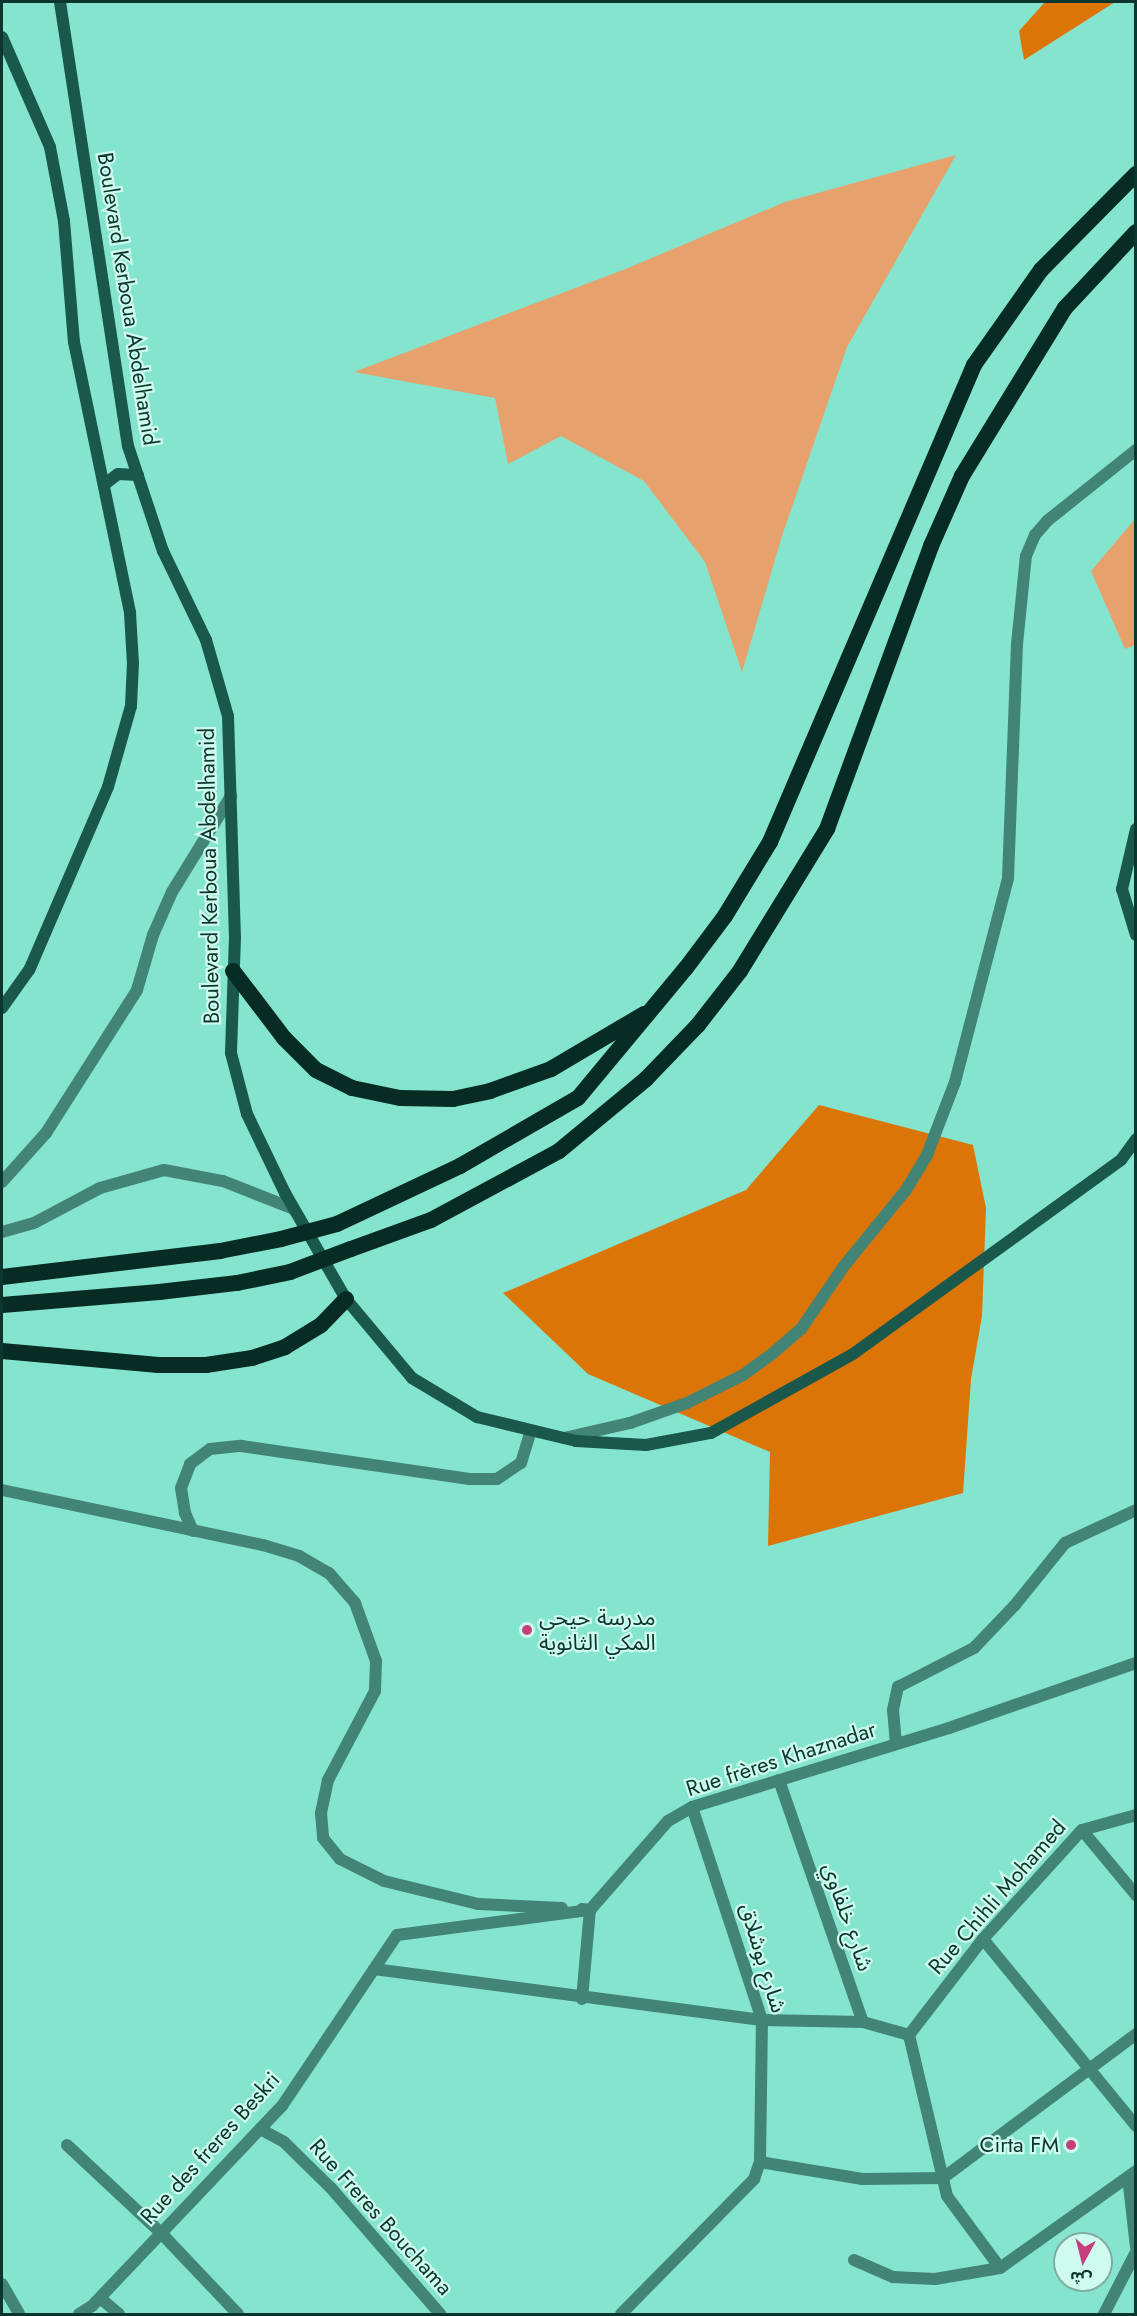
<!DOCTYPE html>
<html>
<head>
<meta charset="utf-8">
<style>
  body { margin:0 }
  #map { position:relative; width:1137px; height:2316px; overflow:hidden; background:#85e4cd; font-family:Jost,"Noto Sans Arabic",sans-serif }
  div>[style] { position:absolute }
  .green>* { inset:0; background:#e7a16d }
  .forest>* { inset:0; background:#dc7507 }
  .minor>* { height:12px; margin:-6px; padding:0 6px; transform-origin:6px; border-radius:6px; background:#428475 }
  .tertiary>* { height:12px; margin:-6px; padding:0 6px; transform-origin:6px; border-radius:6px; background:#428475 }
  .secondary>* { height:12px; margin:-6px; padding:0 6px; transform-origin:6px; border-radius:6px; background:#1b584c }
  .trunk>* { height:16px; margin:-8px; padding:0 8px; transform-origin:8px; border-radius:8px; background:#062c24 }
  .trunk-bridge>* { height:16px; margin:-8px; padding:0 8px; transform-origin:8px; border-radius:8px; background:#062c24 }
  .dots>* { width:16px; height:16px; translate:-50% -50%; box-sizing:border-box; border:3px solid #cefbee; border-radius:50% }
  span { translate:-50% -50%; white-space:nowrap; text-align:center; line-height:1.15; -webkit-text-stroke:4.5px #cefbee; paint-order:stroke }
  .street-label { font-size:22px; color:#0b362d }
  .poi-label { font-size:22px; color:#0b362d }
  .left { translate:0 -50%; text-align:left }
  .right { translate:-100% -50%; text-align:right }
  .frame { position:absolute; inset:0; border:3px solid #0b362d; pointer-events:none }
  .north { position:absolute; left:1053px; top:2232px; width:60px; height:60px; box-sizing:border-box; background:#cefbee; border:2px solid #80aca1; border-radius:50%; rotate:187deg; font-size:16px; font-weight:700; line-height:24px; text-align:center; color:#0b362d }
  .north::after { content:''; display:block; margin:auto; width:21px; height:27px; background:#c63f7c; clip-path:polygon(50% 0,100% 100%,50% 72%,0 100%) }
</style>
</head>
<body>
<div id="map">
  <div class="green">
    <i style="clip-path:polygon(956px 155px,847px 347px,782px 536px,742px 672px,705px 562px,644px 481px,561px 436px,508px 464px,495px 398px,354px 372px,623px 270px,785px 202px)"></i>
    <i style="clip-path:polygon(1135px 519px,1135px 645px,1125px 649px,1091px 571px)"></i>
  </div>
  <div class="forest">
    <i style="clip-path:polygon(1045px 2px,1115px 2px,1024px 60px,1019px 31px)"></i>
    <i style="clip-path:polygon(819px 1105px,973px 1145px,986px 1208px,982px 1316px,971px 1379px,963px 1493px,768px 1546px,770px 1452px,588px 1374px,503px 1293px,746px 1190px)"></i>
  </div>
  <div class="minor">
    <i style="left:2px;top:1182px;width:66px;rotate:-48.1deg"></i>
    <i style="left:46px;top:1133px;width:169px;rotate:-57.5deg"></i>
    <i style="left:137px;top:990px;width:57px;rotate:-73.8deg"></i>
    <i style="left:153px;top:935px;width:47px;rotate:-66.2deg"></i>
    <i style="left:172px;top:892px;width:113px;rotate:-58.4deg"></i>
    <i style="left:2px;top:1232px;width:33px;rotate:-16deg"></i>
    <i style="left:34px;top:1223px;width:75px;rotate:-27.9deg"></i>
    <i style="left:100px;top:1188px;width:66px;rotate:-15.7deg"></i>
    <i style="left:164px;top:1170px;width:60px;rotate:10.6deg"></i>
    <i style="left:223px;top:1181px;width:76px;rotate:21.5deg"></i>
    <i style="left:564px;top:1438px;width:68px;rotate:-12.8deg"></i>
    <i style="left:630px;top:1423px;width:60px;rotate:-19.3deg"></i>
    <i style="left:687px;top:1403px;width:63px;rotate:-26.6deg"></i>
    <i style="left:743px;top:1375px;width:36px;rotate:-36deg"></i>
    <i style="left:772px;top:1354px;width:38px;rotate:-41deg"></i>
    <i style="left:801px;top:1329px;width:76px;rotate:-55.7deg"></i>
    <i style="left:844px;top:1266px;width:98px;rotate:-50.8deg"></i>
    <i style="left:906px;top:1190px;width:41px;rotate:-59deg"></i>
    <i style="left:927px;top:1155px;width:78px;rotate:-69deg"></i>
    <i style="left:955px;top:1082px;width:211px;rotate:-75.4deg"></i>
    <i style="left:1008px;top:878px;width:234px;rotate:-87.8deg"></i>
    <i style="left:1017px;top:644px;width:88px;rotate:-84.2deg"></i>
    <i style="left:1026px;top:556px;width:23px;rotate:-67deg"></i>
    <i style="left:1035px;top:535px;width:18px;rotate:-49deg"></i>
    <i style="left:1047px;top:521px;width:114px;rotate:-38.6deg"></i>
    <i style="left:2px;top:1490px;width:267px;rotate:11.9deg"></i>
    <i style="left:263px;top:1545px;width:38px;rotate:17deg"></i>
    <i style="left:299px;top:1556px;width:34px;rotate:30deg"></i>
    <i style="left:329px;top:1573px;width:40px;rotate:49deg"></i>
    <i style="left:355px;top:1603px;width:62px;rotate:70.1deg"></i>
    <i style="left:376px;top:1661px;width:30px;rotate:92deg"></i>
    <i style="left:375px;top:1691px;width:101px;rotate:117.8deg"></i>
    <i style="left:328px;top:1780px;width:34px;rotate:102deg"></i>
    <i style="left:321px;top:1813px;width:25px;rotate:85deg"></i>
    <i style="left:323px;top:1838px;width:27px;rotate:51deg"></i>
    <i style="left:340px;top:1859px;width:49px;rotate:26.6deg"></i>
    <i style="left:384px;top:1881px;width:97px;rotate:13.7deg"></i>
    <i style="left:478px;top:1904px;width:84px;rotate:2.7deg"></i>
    <i style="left:193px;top:1531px;width:20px;rotate:-114deg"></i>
    <i style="left:185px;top:1513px;width:25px;rotate:-99deg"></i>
    <i style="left:181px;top:1488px;width:26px;rotate:-69deg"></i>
    <i style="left:190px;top:1464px;width:25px;rotate:-37deg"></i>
    <i style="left:210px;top:1449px;width:31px;rotate:-6deg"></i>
    <i style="left:241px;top:1446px;width:231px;rotate:8.2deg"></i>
    <i style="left:470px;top:1479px;width:27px"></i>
    <i style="left:497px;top:1479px;width:29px;rotate:-34deg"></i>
    <i style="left:521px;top:1463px;width:34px;rotate:-73deg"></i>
    <i style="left:896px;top:1744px;width:34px;rotate:-95deg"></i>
    <i style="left:893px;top:1710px;width:24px;rotate:-78deg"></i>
    <i style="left:898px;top:1687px;width:85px;rotate:-27.2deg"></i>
    <i style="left:974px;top:1648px;width:59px;rotate:-46.4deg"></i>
    <i style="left:1015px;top:1605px;width:80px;rotate:-51.1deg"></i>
    <i style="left:1065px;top:1543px;width:78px;rotate:-24.9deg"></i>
    <i style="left:779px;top:1780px;width:256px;rotate:70.9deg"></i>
    <i style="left:863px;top:2022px;width:48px;rotate:15.8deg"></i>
    <i style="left:1082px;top:1830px;width:85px;rotate:50.3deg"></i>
    <i style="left:983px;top:1939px;width:242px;rotate:50.7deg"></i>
    <i style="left:374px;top:1969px;width:391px;rotate:7.5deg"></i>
    <i style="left:762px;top:2020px;width:101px;rotate:1.1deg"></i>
    <i style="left:582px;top:1999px;width:89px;rotate:-84.9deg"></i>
    <i style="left:590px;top:1910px;width:8px;rotate:-173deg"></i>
    <i style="left:909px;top:2035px;width:121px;rotate:-52.4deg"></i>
    <i style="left:983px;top:1939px;width:147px;rotate:-47.8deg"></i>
    <i style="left:1082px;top:1830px;width:56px;rotate:-15.5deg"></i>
    <i style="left:909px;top:2035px;width:165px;rotate:76.7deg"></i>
    <i style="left:947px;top:2196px;width:89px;rotate:53.6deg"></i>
    <i style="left:260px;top:2129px;width:27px;rotate:28deg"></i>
    <i style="left:284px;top:2142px;width:66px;rotate:44.4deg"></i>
    <i style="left:331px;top:2188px;width:167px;rotate:49.1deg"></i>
    <i style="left:67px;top:2145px;width:129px;rotate:43.1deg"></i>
    <i style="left:161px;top:2233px;width:112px;rotate:46.5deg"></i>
    <i style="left:760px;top:2162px;width:104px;rotate:9.4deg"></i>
    <i style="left:863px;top:2179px;width:80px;rotate:-0.7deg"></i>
    <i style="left:943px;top:2178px;width:241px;rotate:-36.7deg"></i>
    <i style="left:1128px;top:2177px;width:70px;rotate:83.5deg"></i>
    <i style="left:854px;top:2260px;width:43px;rotate:23.6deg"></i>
    <i style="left:893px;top:2277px;width:42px;rotate:2.7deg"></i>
    <i style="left:935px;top:2279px;width:66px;rotate:-9.6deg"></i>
    <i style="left:1000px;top:2268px;width:167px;rotate:-35.5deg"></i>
    <i style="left:100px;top:2298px;width:25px;rotate:40deg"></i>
    <i style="left:79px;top:2314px;width:15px;rotate:-32deg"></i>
    <i style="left:92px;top:2306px;width:276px;rotate:-46.5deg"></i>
    <i style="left:282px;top:2106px;width:206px;rotate:-56.1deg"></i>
    <i style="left:397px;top:1935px;width:195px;rotate:-7.4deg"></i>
    <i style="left:590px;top:1910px;width:118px;rotate:-48.8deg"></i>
    <i style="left:668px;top:1821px;width:28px;rotate:-30deg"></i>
    <i style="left:692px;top:1807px;width:269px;rotate:-17.1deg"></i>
    <i style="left:949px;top:1728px;width:198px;rotate:-19.2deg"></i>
    <i style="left:621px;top:2314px;width:190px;rotate:-45.4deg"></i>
    <i style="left:754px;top:2179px;width:18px;rotate:-71deg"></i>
    <i style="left:760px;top:2162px;width:142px;rotate:-89.2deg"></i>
    <i style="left:762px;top:2020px;width:224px;rotate:-108.2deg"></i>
    <i style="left:1104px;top:2314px;width:70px;rotate:-62.7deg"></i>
  </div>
  <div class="tertiary">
    <i style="left:2px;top:2284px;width:34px;rotate:60deg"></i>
  </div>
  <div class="secondary">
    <i style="left:60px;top:2px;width:449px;rotate:81.3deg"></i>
    <i style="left:128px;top:446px;width:111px;rotate:71.6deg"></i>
    <i style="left:163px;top:551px;width:99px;rotate:64.2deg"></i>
    <i style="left:206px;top:640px;width:79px;rotate:73.9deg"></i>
    <i style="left:228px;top:716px;width:221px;rotate:88.2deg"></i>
    <i style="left:235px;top:937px;width:116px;rotate:92deg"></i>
    <i style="left:231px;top:1053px;width:63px;rotate:75.3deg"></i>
    <i style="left:247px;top:1114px;width:88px;rotate:64.3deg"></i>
    <i style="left:285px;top:1193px;width:122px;rotate:60.1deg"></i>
    <i style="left:346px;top:1299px;width:103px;rotate:50.1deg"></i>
    <i style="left:412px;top:1378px;width:76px;rotate:31deg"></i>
    <i style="left:477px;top:1417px;width:102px;rotate:13.6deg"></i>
    <i style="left:576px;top:1441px;width:70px;rotate:3.3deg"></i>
    <i style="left:646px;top:1445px;width:66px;rotate:-10.5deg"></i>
    <i style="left:711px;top:1433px;width:162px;rotate:-29.1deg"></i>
    <i style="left:853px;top:1354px;width:331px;rotate:-35.9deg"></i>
    <i style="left:1121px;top:1160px;width:26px;rotate:-54deg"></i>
    <i style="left:2px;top:37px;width:120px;rotate:66.4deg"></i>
    <i style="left:50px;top:147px;width:75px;rotate:79.3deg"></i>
    <i style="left:64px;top:221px;width:121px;rotate:85.3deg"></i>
    <i style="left:74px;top:342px;width:277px;rotate:78.3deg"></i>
    <i style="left:130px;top:613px;width:50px;rotate:86.6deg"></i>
    <i style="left:133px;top:663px;width:43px;rotate:92.7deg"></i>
    <i style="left:131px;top:706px;width:84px;rotate:105.9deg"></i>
    <i style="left:108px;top:787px;width:199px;rotate:113.3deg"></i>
    <i style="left:29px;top:970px;width:47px;rotate:125.4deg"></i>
    <i style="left:105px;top:484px;width:16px;rotate:-38deg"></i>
    <i style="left:118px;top:474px;width:20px;rotate:3deg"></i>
    <i style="left:1136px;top:829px;width:62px;rotate:103.1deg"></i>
    <i style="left:1122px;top:889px;width:48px;rotate:73.1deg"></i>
  </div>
  <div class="trunk">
    <i style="left:233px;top:971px;width:84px;rotate:52.7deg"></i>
    <i style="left:284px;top:1038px;width:45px;rotate:45deg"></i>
    <i style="left:316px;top:1070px;width:40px;rotate:26.6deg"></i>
    <i style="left:352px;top:1088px;width:49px;rotate:11.8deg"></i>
    <i style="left:400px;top:1098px;width:53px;rotate:1.1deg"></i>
    <i style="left:453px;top:1099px;width:38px;rotate:-12deg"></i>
    <i style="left:490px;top:1091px;width:65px;rotate:-19.8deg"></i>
    <i style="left:551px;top:1069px;width:108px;rotate:-30.6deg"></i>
    <i style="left:337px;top:1224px;width:136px;rotate:-25.2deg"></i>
    <i style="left:460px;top:1166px;width:136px;rotate:-30deg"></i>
    <i style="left:578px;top:1098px;width:169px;rotate:-50.3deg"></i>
    <i style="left:686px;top:968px;width:65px;rotate:-53.1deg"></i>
    <i style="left:725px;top:916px;width:87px;rotate:-58.7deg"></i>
    <i style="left:770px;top:842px;width:519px;rotate:-66.84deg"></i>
    <i style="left:974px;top:365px;width:116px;rotate:-54.8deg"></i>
    <i style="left:1041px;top:270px;width:135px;rotate:-45.3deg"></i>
    <i style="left:351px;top:1249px;width:85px;rotate:-19.9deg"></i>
    <i style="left:431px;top:1220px;width:145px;rotate:-28.3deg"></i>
    <i style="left:559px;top:1151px;width:113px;rotate:-39.6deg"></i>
    <i style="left:646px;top:1079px;width:75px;rotate:-46.1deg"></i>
    <i style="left:698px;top:1025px;width:68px;rotate:-52.1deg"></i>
    <i style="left:740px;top:971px;width:167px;rotate:-58.5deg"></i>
    <i style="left:827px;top:829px;width:302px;rotate:-69.8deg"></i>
    <i style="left:931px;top:546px;width:77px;rotate:-66.1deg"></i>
    <i style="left:962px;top:476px;width:197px;rotate:-58.5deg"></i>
    <i style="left:1065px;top:308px;width:104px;rotate:-46.9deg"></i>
    <i style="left:2px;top:1277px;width:220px;rotate:-6.8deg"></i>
    <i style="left:220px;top:1251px;width:62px;rotate:-11.1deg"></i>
    <i style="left:2px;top:1305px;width:158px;rotate:-4.7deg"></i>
    <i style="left:159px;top:1292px;width:79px;rotate:-6.6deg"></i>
    <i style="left:237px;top:1283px;width:54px;rotate:-11.7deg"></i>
    <i style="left:2px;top:1351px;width:157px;rotate:5.1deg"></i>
    <i style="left:158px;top:1365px;width:48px"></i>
    <i style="left:206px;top:1365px;width:47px;rotate:-8.7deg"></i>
    <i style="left:252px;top:1358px;width:35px;rotate:-18deg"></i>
    <i style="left:285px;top:1347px;width:42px;rotate:-31.4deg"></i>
    <i style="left:321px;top:1325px;width:36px;rotate:-46deg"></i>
  </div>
  <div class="trunk-bridge">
    <i style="left:281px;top:1239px;width:58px;rotate:-15deg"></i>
    <i style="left:290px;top:1272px;width:65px;rotate:-20.7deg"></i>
  </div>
  <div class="dots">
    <i style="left:527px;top:1630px;background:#c63f7c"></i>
    <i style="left:1071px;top:2145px;background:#c63f7c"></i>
  </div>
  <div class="street-label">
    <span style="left:128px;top:299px;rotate:81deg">Boulevard Kerboua Abdelhamid</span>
    <span style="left:209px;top:876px;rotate:-91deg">Boulevard Kerboua Abdelhamid</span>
    <span style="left:781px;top:1759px;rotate:-18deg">Rue frères Khaznadar</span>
    <span style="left:997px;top:1897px;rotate:-49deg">Rue Chihli Mohamed</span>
    <span style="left:848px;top:1917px;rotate:71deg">شارع خلفاوي</span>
    <span style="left:763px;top:1958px;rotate:73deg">شارع بوشلاق</span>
    <span style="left:210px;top:2148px;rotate:-48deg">Rue des freres Beskri</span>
    <span style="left:381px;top:2217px;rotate:48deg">Rue Freres Bouchama</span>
  </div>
  <div class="poi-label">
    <span class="left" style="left:539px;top:1630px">مدرسة حيحي<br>المكي الثانوية</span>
    <span class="right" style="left:1059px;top:2145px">Cirta FM</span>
  </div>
  <div class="frame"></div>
  <div class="north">ش</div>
</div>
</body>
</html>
